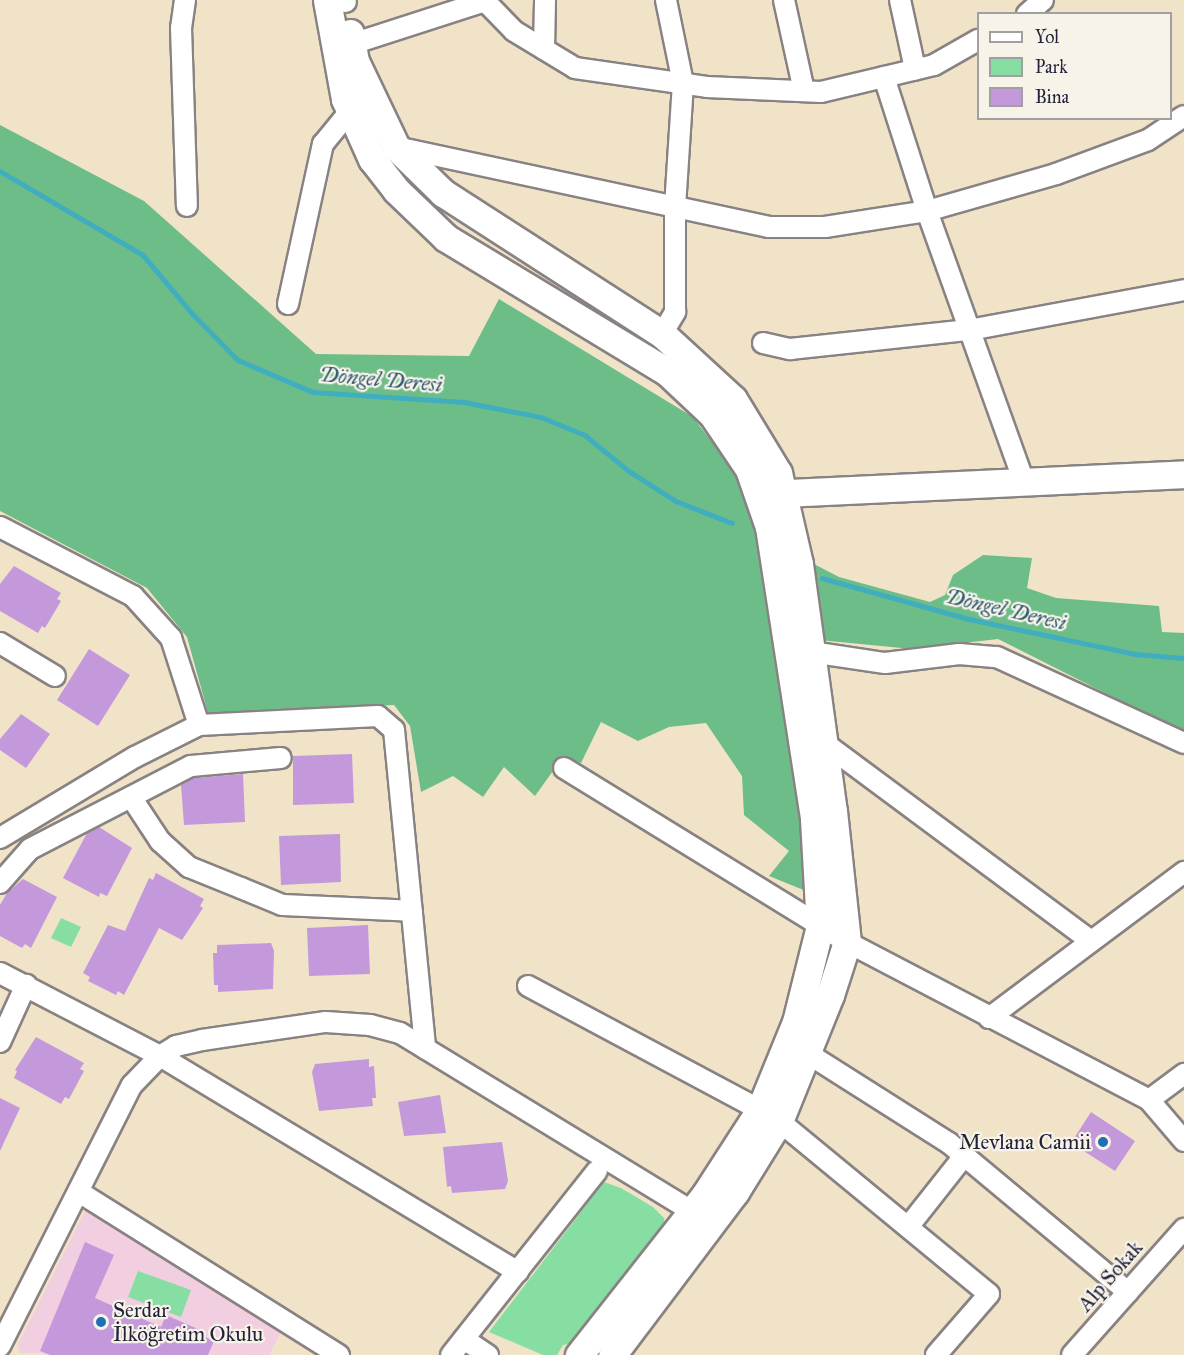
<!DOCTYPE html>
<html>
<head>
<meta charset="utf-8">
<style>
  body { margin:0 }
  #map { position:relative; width:1184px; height:1355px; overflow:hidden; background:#f0e3c8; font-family:"IM FELL Great Primer",serif }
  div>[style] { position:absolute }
  .built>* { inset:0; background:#f2cfe0 }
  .green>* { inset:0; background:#87dea3 }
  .forest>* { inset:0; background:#6dbd89 }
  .stream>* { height:4.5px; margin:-2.25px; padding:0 2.25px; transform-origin:2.25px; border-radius:2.25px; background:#41aebf }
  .building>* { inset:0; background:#c499db }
  .roads { filter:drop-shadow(2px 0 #898282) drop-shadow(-2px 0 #898282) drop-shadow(0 2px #898282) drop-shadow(0 -2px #898282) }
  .street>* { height:20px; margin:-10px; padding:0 10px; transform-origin:10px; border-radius:10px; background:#fff }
  .secondary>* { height:27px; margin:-13.5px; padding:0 13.5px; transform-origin:13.5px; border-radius:13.5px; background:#fff }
  .dots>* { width:16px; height:16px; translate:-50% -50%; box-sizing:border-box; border:3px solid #f7f3e8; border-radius:50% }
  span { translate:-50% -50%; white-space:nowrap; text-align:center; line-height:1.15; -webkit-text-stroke:4.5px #f7f3e8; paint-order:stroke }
  .poi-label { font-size:21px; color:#22223b }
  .right { translate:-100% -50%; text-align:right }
  .left { translate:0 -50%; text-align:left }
  .street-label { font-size:21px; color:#22223b }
  .water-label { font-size:22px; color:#2e5a70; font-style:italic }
  .legend { position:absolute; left:977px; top:12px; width:195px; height:108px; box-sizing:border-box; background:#f7f3e8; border:2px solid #a29fa3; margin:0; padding:8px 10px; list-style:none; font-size:18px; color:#22223b }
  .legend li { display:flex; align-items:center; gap:12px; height:30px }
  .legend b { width:30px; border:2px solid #a29fa3 }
</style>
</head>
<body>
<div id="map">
  <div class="built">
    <i style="clip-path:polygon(86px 1209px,282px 1330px,269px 1355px,20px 1353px,18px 1344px)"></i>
  </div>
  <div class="green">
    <i style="clip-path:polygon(61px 918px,81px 927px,71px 947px,51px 938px)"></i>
    <i style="clip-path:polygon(604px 1182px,621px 1188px,653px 1207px,664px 1218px,665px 1226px,573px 1343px,563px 1345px,557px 1355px,543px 1355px,489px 1332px)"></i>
    <i style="clip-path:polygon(138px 1271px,191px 1290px,181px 1317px,128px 1297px)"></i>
  </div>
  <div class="forest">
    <i style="clip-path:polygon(0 125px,144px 201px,316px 354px,469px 356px,499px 299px,693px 417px,739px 478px,763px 559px,806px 814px,806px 891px,769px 876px,789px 851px,744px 815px,742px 776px,706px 723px,669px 727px,638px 741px,601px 722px,581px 763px,563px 757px,535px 796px,504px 767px,483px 797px,453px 776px,421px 792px,410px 726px,394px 705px,208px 713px,187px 637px,147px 588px,0 511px)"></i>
    <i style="clip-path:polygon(983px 555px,1032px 558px,1027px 588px,1056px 598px,1159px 606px,1162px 632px,1184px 633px,1184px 733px,998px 639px,912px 649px,819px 640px,810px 562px,839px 577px,930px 602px,945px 595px,953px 575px)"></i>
  </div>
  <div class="stream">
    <i style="left:0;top:171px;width:166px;rotate:30.4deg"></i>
    <i style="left:143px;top:255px;width:76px;rotate:49.8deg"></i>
    <i style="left:192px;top:313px;width:66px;rotate:45.6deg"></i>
    <i style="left:238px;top:360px;width:82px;rotate:23.1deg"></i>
    <i style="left:313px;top:392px;width:151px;rotate:3.8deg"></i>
    <i style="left:464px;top:402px;width:78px;rotate:11deg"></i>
    <i style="left:541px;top:417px;width:48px;rotate:22.2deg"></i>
    <i style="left:585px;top:435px;width:57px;rotate:39.3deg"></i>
    <i style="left:629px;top:471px;width:56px;rotate:32.6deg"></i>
    <i style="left:676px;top:501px;width:60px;rotate:21.4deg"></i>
    <i style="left:822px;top:578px;width:153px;rotate:15.6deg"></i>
    <i style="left:969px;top:619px;width:170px;rotate:11.9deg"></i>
    <i style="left:1135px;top:654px;width:49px;rotate:4.7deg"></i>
  </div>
  <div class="building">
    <i style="clip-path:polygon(14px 566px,61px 593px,57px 599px,61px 601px,45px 628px,42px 626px,38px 633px,0 611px,0 584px)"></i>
    <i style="clip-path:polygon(89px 649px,130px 675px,98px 726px,57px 700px)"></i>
    <i style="clip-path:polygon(21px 714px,50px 734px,26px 768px,0 750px,0 739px)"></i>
    <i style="clip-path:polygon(352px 754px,354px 803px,293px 805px,293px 756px)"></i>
    <i style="clip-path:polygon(243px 774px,245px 822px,184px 825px,181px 785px,194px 778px)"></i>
    <i style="clip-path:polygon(99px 827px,132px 848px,107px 896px,100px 893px,99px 897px,63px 878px,87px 833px)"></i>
    <i style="clip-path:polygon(340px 834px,341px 882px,281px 885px,279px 836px)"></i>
    <i style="clip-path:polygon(156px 873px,204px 899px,200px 906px,203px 908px,182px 940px,159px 928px,124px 995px,118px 991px,116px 995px,88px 981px,90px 977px,83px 973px,108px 925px,125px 931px,149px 878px,153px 880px)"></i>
    <i style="clip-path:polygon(23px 879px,57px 897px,31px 948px,25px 944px,22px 948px,0 936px,0 905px,7px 893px)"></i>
    <i style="clip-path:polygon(368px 925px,370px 974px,309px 976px,307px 928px)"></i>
    <i style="clip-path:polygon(271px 943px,274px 951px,273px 989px,218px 992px,218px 985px,214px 985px,213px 953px,217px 953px,217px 945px)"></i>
    <i style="clip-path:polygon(36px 1037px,84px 1063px,80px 1069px,84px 1071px,69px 1099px,65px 1097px,61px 1104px,14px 1078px,17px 1071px,15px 1070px)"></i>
    <i style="clip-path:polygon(369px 1059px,369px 1067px,374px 1066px,376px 1098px,372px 1098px,373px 1106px,319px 1111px,312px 1072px,315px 1064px)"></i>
    <i style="clip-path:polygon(440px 1095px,446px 1133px,404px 1136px,398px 1102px)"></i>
    <i style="clip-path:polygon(0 1098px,20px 1108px,0 1151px)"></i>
    <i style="clip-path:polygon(1091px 1112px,1135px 1141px,1115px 1171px,1071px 1143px)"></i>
    <i style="clip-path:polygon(502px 1142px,508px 1181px,505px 1189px,452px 1193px,451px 1186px,447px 1187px,443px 1147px)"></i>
    <i style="clip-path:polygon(85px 1242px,114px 1255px,95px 1298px,161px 1327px,166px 1315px,200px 1330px,198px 1334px,214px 1341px,208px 1355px,50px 1355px,40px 1351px)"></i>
  </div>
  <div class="roads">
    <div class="street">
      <i style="left:185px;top:0;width:28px;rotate:98deg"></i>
      <i style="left:181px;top:28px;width:178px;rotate:88.1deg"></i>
      <i style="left:335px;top:0;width:11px;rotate:10deg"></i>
      <i style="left:484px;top:0;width:43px;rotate:45.9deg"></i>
      <i style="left:514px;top:31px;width:71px;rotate:31.2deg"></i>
      <i style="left:575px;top:68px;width:133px;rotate:8.2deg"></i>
      <i style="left:707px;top:87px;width:114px;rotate:2.5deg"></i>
      <i style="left:821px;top:92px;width:116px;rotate:-13.4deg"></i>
      <i style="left:934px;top:65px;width:51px;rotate:-29.6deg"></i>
      <i style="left:784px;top:0;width:93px;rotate:77.6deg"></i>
      <i style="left:900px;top:0;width:71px;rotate:77.7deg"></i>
      <i style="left:1027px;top:14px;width:21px;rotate:-41deg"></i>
      <i style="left:352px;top:44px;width:140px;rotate:-17.9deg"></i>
      <i style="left:544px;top:49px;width:49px;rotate:-88.8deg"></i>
      <i style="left:884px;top:77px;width:141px;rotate:72.2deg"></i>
      <i style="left:927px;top:211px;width:288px;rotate:70.3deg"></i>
      <i style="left:396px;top:147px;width:381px;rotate:12.1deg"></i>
      <i style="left:768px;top:227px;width:57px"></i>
      <i style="left:825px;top:227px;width:103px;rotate:-8.9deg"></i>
      <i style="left:927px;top:211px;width:134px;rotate:-16deg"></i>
      <i style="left:1056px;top:174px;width:98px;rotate:-20.3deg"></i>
      <i style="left:1148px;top:140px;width:43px;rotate:-33.7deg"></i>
      <i style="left:288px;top:304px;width:164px;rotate:-77.7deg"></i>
      <i style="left:323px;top:144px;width:43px;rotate:-50.7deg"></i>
      <i style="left:662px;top:334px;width:26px;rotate:-59deg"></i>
      <i style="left:675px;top:312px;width:105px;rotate:-90deg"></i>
      <i style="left:675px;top:207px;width:124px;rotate:-86.3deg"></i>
      <i style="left:683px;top:83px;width:85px;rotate:-101.6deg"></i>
      <i style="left:763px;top:343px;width:28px;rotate:13deg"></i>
      <i style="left:790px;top:349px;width:180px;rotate:-6.1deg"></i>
      <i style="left:969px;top:330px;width:219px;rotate:-10.5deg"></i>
      <i style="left:0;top:527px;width:150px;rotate:27.4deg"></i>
      <i style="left:133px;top:596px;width:57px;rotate:47.9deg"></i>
      <i style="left:171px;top:638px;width:91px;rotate:72.2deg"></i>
      <i style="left:0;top:643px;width:64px;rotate:31deg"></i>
      <i style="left:811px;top:652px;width:75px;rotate:8.5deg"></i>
      <i style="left:885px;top:663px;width:75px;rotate:-6.9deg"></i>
      <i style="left:959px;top:654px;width:38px;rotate:5deg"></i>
      <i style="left:997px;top:657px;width:206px;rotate:24.7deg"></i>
      <i style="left:823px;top:742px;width:334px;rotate:36.6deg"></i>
      <i style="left:564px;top:768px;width:332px;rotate:31.6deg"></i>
      <i style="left:847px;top:942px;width:341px;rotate:27.6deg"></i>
      <i style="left:1149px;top:1100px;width:54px;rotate:49.5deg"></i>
      <i style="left:131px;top:797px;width:53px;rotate:56.6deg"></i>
      <i style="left:160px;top:841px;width:39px;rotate:42deg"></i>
      <i style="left:189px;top:867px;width:56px;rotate:22deg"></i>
      <i style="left:241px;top:888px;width:44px;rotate:22.5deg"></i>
      <i style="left:282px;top:905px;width:130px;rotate:2.6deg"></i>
      <i style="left:0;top:838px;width:157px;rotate:-31deg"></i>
      <i style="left:135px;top:757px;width:72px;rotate:-26.6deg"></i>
      <i style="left:199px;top:725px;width:179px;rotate:-2.9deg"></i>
      <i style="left:378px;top:716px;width:21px;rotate:41deg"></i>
      <i style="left:394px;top:730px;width:320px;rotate:84.4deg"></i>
      <i style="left:0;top:883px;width:45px;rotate:-48.6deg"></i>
      <i style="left:30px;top:849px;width:181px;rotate:-27.3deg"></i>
      <i style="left:191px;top:766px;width:90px;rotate:-5.1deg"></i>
      <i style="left:0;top:973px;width:180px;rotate:27.4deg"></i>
      <i style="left:160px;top:1056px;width:418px;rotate:31.1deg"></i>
      <i style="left:528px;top:986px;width:263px;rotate:28.1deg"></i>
      <i style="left:989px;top:1018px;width:244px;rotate:-36.8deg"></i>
      <i style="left:0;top:1042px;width:63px;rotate:-65.5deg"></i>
      <i style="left:807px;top:1053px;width:168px;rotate:32.4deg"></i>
      <i style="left:949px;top:1143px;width:233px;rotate:39.8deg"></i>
      <i style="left:1149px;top:1100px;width:44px;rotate:-36.6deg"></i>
      <i style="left:779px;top:1121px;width:272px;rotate:39.5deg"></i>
      <i style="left:989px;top:1294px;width:81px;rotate:131deg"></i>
      <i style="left:79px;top:1192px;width:307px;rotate:32.1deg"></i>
      <i style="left:908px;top:1227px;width:90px;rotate:-51.7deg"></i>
      <i style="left:464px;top:1339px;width:29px;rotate:34deg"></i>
      <i style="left:0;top:1346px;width:292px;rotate:-63.2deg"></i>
      <i style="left:132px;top:1085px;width:40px;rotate:-46deg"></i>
      <i style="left:160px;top:1056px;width:19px;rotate:-32deg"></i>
      <i style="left:176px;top:1046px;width:27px;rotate:-13deg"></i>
      <i style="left:202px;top:1040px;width:125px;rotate:-8.3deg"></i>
      <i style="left:326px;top:1022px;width:44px;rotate:3.9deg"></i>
      <i style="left:370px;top:1025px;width:31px;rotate:15deg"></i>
      <i style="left:400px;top:1033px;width:354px;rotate:31.4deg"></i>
      <i style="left:451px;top:1355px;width:235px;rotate:-51.6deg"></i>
      <i style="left:1072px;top:1355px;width:169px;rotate:-48.4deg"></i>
    </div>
    <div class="secondary">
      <i style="left:327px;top:0;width:101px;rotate:79.7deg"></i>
      <i style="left:345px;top:99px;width:66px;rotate:65.8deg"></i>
      <i style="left:372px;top:159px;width:39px;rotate:52deg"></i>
      <i style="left:396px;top:190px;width:69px;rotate:43.8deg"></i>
      <i style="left:446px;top:238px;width:257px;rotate:31.2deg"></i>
      <i style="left:666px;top:371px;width:63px;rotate:43.1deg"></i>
      <i style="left:712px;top:414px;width:66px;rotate:56.1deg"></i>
      <i style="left:749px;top:469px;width:61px;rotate:71deg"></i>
      <i style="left:769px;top:527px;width:295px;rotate:81.2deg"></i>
      <i style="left:814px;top:819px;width:107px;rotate:86.8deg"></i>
      <i style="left:820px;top:926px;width:99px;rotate:104deg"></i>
      <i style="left:796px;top:1022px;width:95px;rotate:112.2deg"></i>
      <i style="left:760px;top:1110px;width:101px;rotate:122.9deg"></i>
      <i style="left:705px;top:1195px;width:204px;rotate:128.2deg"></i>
      <i style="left:350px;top:33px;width:28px;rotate:80deg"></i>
      <i style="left:355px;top:61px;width:95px;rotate:64.5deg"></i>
      <i style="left:396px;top:147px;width:66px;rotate:44.4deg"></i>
      <i style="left:443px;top:193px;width:260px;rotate:32.8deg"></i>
      <i style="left:662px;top:334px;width:96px;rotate:42.5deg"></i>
      <i style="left:733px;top:399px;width:87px;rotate:58.7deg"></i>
      <i style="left:778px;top:473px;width:93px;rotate:77deg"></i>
      <i style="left:799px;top:564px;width:249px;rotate:82.2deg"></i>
      <i style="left:833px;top:811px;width:132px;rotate:83.9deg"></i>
      <i style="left:847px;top:942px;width:56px;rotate:107.8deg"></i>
      <i style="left:830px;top:995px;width:136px;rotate:112deg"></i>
      <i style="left:779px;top:1121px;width:84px;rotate:121.8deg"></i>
      <i style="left:735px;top:1192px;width:204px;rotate:127deg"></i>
      <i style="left:765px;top:494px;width:419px;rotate:-2.7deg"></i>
    </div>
  </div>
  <div class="dots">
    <i style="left:1103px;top:1142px;background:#1f6fb2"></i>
    <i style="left:101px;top:1322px;background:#1f6fb2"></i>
  </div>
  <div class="poi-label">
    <span class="right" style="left:1091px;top:1142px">Mevlana Camii</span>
    <span class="left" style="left:113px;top:1322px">Serdar<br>İlköğretim Okulu</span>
  </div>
  <div class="street-label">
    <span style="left:1110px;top:1276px;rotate:-49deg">Alp Sokak</span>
  </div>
  <div class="water-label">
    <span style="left:381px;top:379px;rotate:5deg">Döngel Deresi</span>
    <span style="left:1006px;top:609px;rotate:13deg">Döngel Deresi</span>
  </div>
  <ul class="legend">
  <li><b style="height:8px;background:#fff"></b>Yol</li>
  <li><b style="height:16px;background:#87dea3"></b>Park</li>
  <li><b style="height:16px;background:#c499db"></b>Bina</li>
  </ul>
</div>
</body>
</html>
